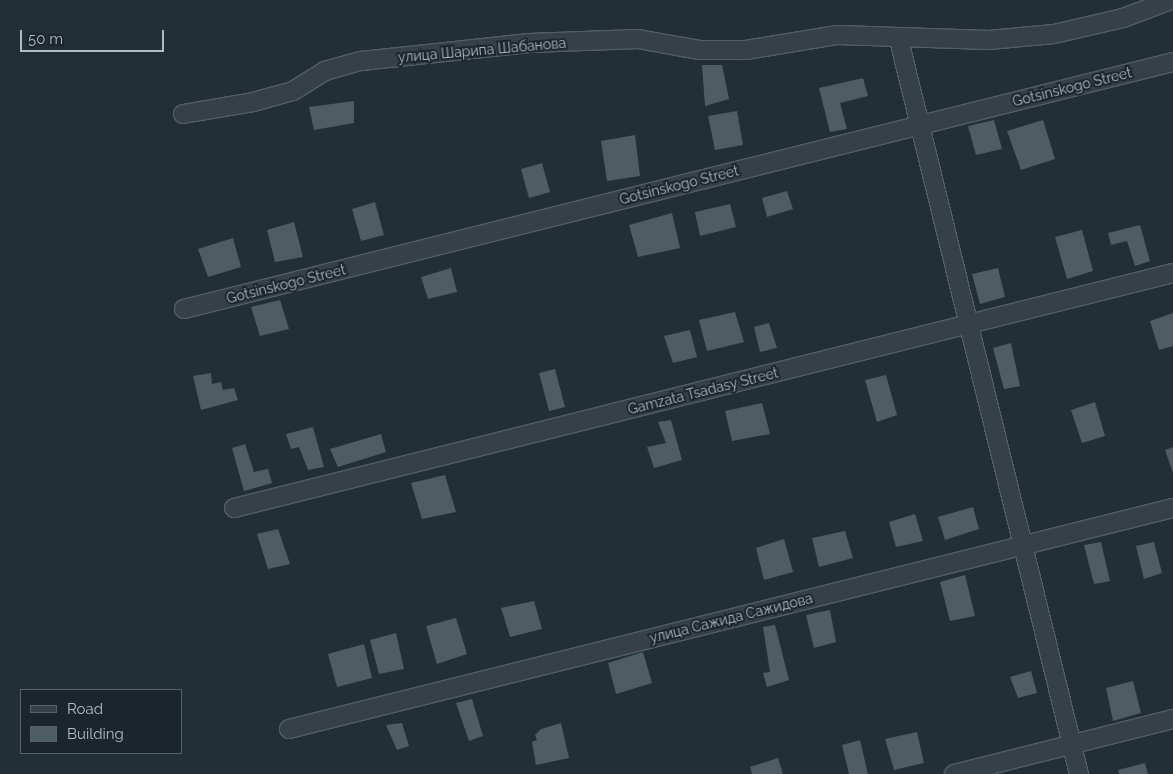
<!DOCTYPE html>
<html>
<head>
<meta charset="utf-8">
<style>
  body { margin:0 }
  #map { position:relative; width:1173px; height:774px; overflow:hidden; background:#232f36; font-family:Raleway,sans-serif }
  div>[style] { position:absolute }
  .building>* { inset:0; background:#4e5c64 }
  .roads { filter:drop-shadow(1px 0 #535e64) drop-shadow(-1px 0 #535e64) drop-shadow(0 1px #535e64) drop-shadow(0 -1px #535e64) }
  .minor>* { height:18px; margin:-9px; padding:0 9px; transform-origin:9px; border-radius:9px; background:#364046 }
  span { translate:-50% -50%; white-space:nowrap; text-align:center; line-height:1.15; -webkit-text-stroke:4px #1b252b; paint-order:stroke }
  .street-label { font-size:14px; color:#b0bbc3 }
  .legend { position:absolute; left:20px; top:689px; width:162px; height:65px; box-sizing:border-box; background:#1b252b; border:1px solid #576168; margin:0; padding:6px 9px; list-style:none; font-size:15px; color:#b0bbc3 }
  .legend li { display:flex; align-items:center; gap:10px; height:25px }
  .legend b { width:25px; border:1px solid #576168 }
  .scale { position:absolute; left:20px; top:30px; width:144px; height:22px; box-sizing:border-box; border:2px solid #b0bbc3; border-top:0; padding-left:6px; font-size:15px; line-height:18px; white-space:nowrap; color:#b0bbc3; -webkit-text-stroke:4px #1b252b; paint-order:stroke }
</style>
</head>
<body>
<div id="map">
  <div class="building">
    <i style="clip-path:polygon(702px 65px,722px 65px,729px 99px,705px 106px)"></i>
    <i style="clip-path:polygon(863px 78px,868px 96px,840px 103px,847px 129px,830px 132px,819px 88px)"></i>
    <i style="clip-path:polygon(354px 101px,354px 123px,314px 130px,309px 107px)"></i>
    <i style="clip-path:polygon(737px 111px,743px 145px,715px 150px,708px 116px)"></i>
    <i style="clip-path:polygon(994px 120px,1002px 149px,976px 155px,968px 126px)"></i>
    <i style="clip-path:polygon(1043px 120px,1055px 159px,1021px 170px,1007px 131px)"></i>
    <i style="clip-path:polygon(635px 135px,640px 176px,607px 181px,601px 141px)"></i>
    <i style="clip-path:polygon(542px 163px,550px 192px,529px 198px,521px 169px)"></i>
    <i style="clip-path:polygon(787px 191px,793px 209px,767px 217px,762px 198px)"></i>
    <i style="clip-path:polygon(375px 202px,384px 235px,361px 241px,352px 209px)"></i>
    <i style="clip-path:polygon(730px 204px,736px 227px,700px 236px,695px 212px)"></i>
    <i style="clip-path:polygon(672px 213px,680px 248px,638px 257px,629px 225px)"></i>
    <i style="clip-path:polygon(294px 222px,303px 257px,275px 262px,267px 230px)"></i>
    <i style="clip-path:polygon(1140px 225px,1150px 261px,1135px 266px,1127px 241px,1111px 245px,1108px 233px)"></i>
    <i style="clip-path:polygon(1082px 230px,1093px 271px,1067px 279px,1055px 237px)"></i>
    <i style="clip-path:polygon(233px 238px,241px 267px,208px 277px,198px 249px)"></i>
    <i style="clip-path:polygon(451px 268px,457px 292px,428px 299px,421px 277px)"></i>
    <i style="clip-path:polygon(998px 268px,1005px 297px,980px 304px,972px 274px)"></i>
    <i style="clip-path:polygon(280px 300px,289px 329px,260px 336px,251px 307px)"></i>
    <i style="clip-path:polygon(735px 312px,744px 342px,707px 351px,699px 320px)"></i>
    <i style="clip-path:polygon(1173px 313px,1173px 346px,1159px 350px,1150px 321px)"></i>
    <i style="clip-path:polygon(769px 323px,777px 348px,760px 352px,754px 327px)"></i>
    <i style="clip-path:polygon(690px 330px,697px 357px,673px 363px,664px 336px)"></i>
    <i style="clip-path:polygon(1011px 343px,1020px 386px,1004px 389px,993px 348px)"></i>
    <i style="clip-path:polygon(555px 369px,565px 407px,549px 411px,539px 373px)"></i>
    <i style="clip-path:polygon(211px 373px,212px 384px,221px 382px,223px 390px,234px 388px,238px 400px,201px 410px,193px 376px)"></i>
    <i style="clip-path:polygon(886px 375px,897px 415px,877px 422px,865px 380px)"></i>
    <i style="clip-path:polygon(1095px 402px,1105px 436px,1082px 443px,1071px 410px)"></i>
    <i style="clip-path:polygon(762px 403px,770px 434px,732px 441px,725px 411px)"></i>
    <i style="clip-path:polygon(671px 420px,682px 460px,654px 468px,647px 447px,666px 443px,658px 422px)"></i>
    <i style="clip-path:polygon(313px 427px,324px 467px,308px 470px,299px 447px,291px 449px,286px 434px)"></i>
    <i style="clip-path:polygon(381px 434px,386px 452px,338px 467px,330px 449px)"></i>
    <i style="clip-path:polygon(245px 444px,254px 472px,268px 469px,272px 483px,244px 491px,232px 448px)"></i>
    <i style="clip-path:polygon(1173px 447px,1173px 473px,1165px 450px)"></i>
    <i style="clip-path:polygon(445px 475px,456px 512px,422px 519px,411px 483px)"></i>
    <i style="clip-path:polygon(973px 507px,979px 529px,945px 540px,938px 517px)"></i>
    <i style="clip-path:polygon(915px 514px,923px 541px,896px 547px,889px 522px)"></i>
    <i style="clip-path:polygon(278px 529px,290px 564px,268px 569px,257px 534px)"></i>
    <i style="clip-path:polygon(845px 531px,853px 558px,819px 567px,812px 538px)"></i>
    <i style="clip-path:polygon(784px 539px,793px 572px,764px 580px,756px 548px)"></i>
    <i style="clip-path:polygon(1101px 542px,1110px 581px,1094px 584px,1084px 545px)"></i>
    <i style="clip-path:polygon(1154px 542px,1162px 573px,1144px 579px,1136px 546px)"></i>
    <i style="clip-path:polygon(965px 575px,975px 616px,950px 621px,940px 582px)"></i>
    <i style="clip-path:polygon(534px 601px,542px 629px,510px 637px,501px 608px)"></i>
    <i style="clip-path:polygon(830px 610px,836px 642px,814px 648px,806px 615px)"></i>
    <i style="clip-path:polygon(456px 618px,467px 654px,437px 664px,426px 626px)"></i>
    <i style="clip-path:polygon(775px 625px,789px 680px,767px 687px,763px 673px,770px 672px,763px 627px)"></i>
    <i style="clip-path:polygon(396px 633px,404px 669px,379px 674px,370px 640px)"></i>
    <i style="clip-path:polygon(364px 644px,372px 678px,337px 687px,328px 654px)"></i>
    <i style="clip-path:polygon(643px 652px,652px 683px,616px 694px,608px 663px)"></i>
    <i style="clip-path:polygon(1031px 671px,1037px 693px,1018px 698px,1010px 677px)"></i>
    <i style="clip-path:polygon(1133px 681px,1141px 713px,1113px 721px,1106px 688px)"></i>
    <i style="clip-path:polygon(472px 699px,483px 736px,469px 741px,456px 703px)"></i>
    <i style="clip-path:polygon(402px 723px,409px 746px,397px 750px,386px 725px)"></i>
    <i style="clip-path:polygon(561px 723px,569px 758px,536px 765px,532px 742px,537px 740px,535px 735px,541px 729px)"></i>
    <i style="clip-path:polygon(917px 732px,924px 763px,894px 770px,885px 739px)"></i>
    <i style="clip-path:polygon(860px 740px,868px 774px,849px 774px,842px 745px)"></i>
    <i style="clip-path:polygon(778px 758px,783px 774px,752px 774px,750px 767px)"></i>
    <i style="clip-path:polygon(1145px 763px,1148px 774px,1119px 774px,1118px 770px)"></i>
  </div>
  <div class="roads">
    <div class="minor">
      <i style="left:899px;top:40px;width:756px;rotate:76.22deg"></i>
      <i style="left:183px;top:114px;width:71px;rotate:-9.7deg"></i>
      <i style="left:253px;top:102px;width:41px;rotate:-15.4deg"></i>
      <i style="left:293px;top:91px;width:38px;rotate:-32deg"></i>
      <i style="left:325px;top:71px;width:37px;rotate:-16deg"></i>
      <i style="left:361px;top:61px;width:169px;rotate:-6.1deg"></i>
      <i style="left:529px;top:43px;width:109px;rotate:-2.1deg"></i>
      <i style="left:638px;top:39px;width:62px;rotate:10.2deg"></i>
      <i style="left:699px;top:50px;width:47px"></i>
      <i style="left:746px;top:50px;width:93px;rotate:-9.3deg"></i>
      <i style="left:838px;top:35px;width:151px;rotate:1.9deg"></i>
      <i style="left:989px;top:40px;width:65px;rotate:-5.3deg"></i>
      <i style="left:1054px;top:34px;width:71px;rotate:-13.1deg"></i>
      <i style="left:1123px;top:18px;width:51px;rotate:-20.6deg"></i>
      <i style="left:184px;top:309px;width:1019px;rotate:-14.02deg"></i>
      <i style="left:234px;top:508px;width:968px;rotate:-14.05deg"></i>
      <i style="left:289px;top:729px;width:911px;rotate:-14.04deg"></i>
      <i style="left:954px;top:774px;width:226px;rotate:-14.1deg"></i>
    </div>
  </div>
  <div class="street-label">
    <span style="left:482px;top:50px;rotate:-5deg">улица Шарипа Шабанова</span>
    <span style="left:1072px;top:87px;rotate:-14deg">Gotsinskogo Street</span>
    <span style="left:679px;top:185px;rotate:-14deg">Gotsinskogo Street</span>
    <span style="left:286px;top:284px;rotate:-14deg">Gotsinskogo Street</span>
    <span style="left:703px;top:391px;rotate:-14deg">Gamzata Tsadasy Street</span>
    <span style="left:731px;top:618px;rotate:-14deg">улица Сажида Сажидова</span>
  </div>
  <ul class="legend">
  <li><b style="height:6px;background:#364046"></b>Road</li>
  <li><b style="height:14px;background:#4e5c64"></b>Building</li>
  </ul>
  <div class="scale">50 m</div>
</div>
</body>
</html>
